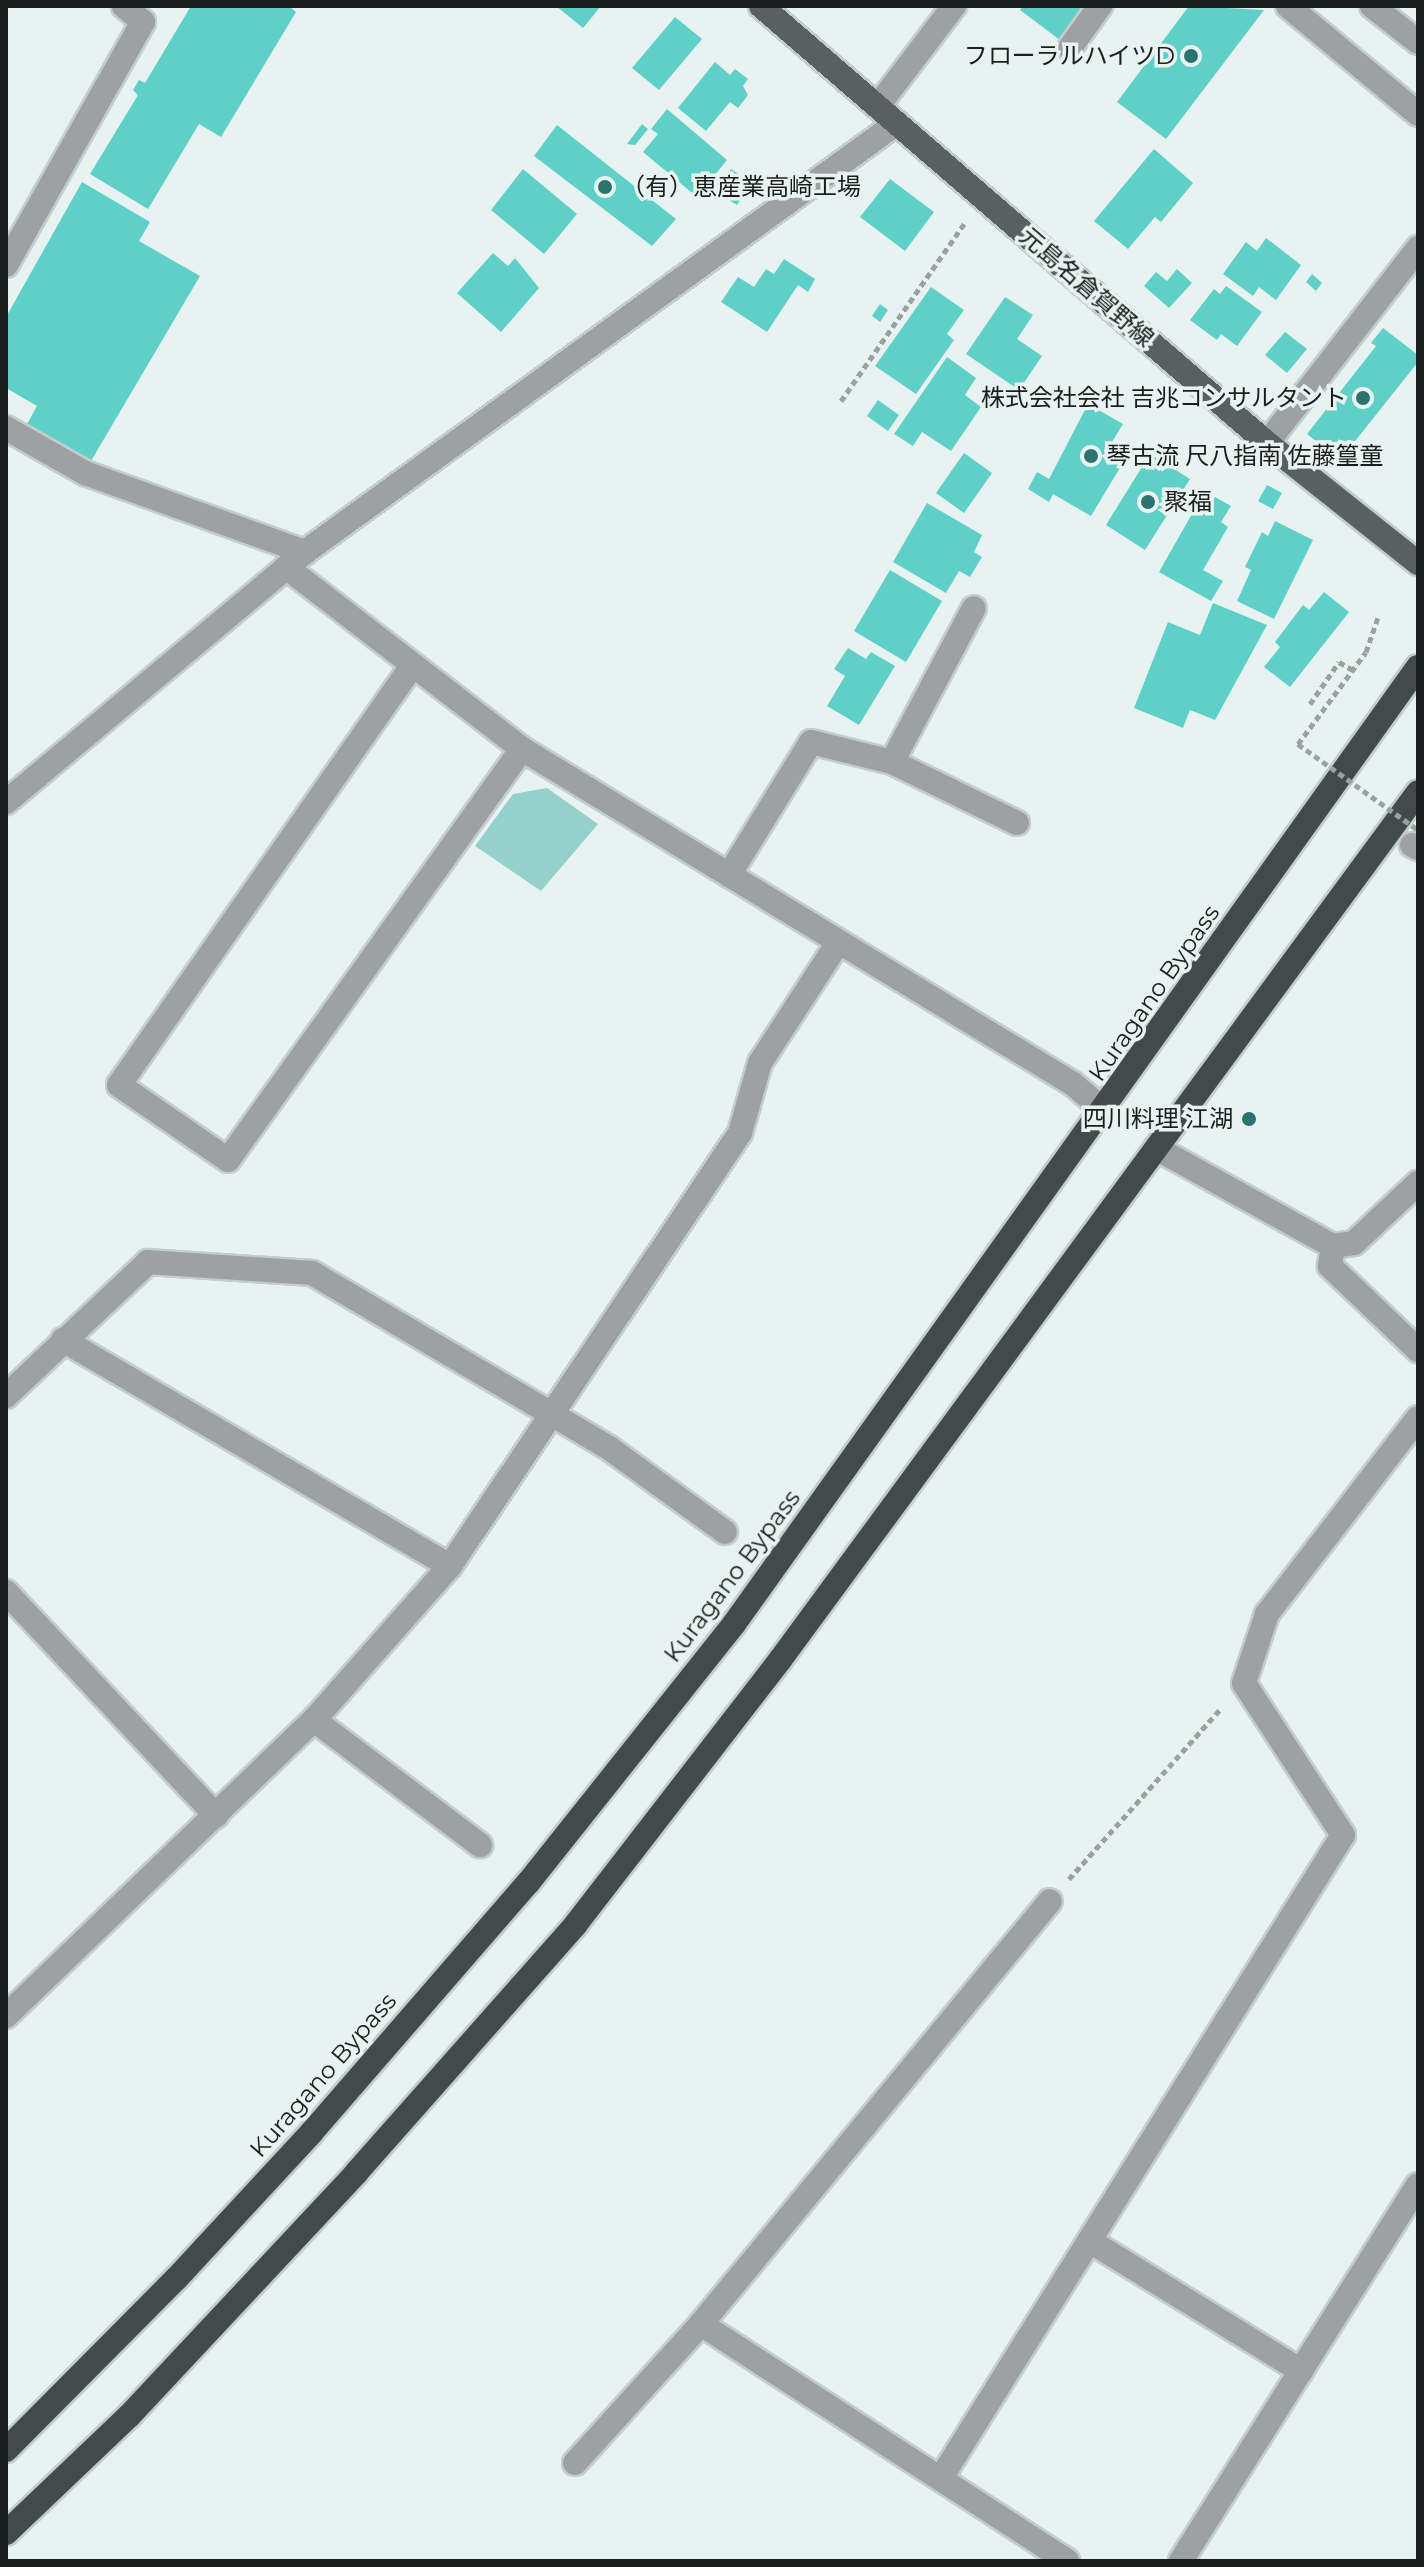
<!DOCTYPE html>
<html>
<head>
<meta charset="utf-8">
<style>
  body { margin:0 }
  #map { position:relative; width:1424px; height:2567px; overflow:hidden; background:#e8f3f1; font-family:Montserrat,"Noto Sans JP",sans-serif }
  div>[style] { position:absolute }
  .green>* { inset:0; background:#94d1cc }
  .building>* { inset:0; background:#5ed0c8 }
  .path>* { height:5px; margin-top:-2.5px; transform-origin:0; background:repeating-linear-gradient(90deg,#9aa2a0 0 6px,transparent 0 10px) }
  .roads { filter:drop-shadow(2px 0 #c3cdcb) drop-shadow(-2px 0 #c3cdcb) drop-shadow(0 2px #c3cdcb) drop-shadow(0 -2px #c3cdcb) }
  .minor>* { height:24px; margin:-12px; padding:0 12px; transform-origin:12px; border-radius:12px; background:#9da1a1 }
  .major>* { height:24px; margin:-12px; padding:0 12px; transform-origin:12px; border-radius:12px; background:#596160 }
  .highway>* { height:24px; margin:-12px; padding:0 12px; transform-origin:12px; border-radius:12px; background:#424a4a }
  .path-bridge>* { height:5px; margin-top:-2.5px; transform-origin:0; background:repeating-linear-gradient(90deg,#9aa2a0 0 6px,transparent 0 10px) }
  .dots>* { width:22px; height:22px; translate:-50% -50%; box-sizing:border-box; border:4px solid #e8f3f1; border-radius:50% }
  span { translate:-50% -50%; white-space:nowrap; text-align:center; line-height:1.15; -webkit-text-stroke:7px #e8f3f1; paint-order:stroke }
  .poi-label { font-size:24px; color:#1a1e1d }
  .right { translate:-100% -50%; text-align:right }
  .left { translate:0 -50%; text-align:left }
  .street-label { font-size:24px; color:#1a1e1d }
  .frame { position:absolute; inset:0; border:8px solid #1a1e1d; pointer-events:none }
</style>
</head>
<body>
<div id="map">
  <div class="green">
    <i style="clip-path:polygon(547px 788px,598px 824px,541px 891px,475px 846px,513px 794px)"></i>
  </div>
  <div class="building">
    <i style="clip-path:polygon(191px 6px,289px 6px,296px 12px,221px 137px,199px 124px,148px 209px,90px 174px,138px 95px,133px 90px,139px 80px,145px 83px)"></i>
    <i style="clip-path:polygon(556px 6px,601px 6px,583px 28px)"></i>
    <i style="clip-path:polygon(1023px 6px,1085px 6px,1060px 40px,1020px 10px)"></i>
    <i style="clip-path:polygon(1189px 6px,1264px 10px,1166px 139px,1117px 102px)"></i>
    <i style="clip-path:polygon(675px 17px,702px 39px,659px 90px,632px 68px)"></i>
    <i style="clip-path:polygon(715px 62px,730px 75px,735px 69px,748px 79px,743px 86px,748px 95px,738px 108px,730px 102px,706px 131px,678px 108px)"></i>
    <i style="clip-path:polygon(667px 109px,727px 160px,697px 197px,643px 152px,658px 134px,651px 129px)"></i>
    <i style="clip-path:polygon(642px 124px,648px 129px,635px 145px,627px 144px)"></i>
    <i style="clip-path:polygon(557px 125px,676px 219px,652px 246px,534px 156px)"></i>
    <i style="clip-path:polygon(1154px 149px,1193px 183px,1161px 222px,1155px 217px,1128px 249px,1094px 221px)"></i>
    <i style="clip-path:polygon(523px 169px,577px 214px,544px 254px,491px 210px)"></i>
    <i style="clip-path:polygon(731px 169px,751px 182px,737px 205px,716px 192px)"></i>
    <i style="clip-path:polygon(890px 179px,934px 212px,905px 251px,860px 217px)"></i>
    <i style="clip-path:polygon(82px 182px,150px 222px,139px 241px,200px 276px,91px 461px,27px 424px,37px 406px,6px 388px,6px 317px)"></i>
    <i style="clip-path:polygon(1266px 238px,1301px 265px,1276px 300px,1259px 287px,1253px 296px,1223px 274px,1246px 242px,1257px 251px)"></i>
    <i style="clip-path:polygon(493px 253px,508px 266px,515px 258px,539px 288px,501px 332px,457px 293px)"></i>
    <i style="clip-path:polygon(784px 259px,815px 279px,808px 292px,798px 285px,767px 332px,721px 302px,738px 277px,754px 287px,766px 269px,774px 274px)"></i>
    <i style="clip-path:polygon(1177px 269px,1192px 283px,1169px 308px,1144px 286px,1156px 272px,1167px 281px)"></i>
    <i style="clip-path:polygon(1312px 274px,1322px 283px,1316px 291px,1306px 282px)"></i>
    <i style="clip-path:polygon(1226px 286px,1262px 312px,1237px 346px,1221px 334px,1217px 340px,1190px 320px,1214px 289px,1220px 294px)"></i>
    <i style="clip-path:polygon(931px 287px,964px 310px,947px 334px,954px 340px,916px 394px,875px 366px)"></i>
    <i style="clip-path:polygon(1005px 297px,1033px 315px,1017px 339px,1042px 356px,1019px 390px,966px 354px)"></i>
    <i style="clip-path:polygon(880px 304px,888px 310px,880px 322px,872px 316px)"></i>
    <i style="clip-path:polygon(1383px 328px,1418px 355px,1418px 362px,1340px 460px,1307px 434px,1376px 346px,1371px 343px)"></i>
    <i style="clip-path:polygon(1285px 332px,1307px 349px,1287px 373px,1265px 355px)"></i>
    <i style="clip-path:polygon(947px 357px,976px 378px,965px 395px,981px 407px,951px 451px,922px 432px,913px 446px,894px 434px)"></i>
    <i style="clip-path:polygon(878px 400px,899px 415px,888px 431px,867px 416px)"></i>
    <i style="clip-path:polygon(1088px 404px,1123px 424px,1112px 442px,1130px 451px,1091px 516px,1053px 494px,1049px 502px,1028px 489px,1037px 472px,1049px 479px)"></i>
    <i style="clip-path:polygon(964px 453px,992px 473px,964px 513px,936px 493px)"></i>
    <i style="clip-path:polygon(1150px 454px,1190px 479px,1145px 550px,1106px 525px)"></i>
    <i style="clip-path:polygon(1267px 485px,1282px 493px,1273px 509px,1258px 501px)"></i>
    <i style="clip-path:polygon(1215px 497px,1231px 506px,1221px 522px,1228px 527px,1203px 570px,1223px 581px,1211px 601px,1159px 572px,1201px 498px,1211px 503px)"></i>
    <i style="clip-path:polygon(927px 503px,982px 535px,974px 552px,982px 557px,970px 577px,959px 571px,946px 593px,893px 562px)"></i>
    <i style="clip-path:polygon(1275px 521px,1313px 540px,1274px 619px,1237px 601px,1251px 570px,1245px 567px,1262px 532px,1268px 536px)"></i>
    <i style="clip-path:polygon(890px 570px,942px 601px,906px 662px,854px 631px)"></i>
    <i style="clip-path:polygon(1324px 592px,1349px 612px,1290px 687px,1264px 667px,1280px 647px,1275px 642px,1303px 605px,1309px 610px)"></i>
    <i style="clip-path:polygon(1213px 603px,1267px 625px,1215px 720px,1190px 710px,1183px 728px,1134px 708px,1168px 622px,1200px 635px)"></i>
    <i style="clip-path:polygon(848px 648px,866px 659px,871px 652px,895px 666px,859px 725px,827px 706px,845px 676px,834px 669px)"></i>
  </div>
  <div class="path">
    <i style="left:841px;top:401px;width:216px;rotate:-55.2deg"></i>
    <i style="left:1310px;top:704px;width:51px;rotate:-55.4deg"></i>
    <i style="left:1339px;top:662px;width:16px;rotate:30deg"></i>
    <i style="left:1298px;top:744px;width:114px;rotate:-53.5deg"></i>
    <i style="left:1366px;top:652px;width:37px;rotate:-71deg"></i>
    <i style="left:1069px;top:1879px;width:230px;rotate:-48.3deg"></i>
  </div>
  <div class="roads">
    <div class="minor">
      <i style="left:1288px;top:6px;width:169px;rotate:39.7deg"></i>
      <i style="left:1372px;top:6px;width:58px;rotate:38deg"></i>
      <i style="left:1070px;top:48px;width:52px;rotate:-54.5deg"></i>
      <i style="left:878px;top:106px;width:126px;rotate:-52.8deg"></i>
      <i style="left:6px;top:265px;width:279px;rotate:-60.6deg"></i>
      <i style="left:143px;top:22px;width:25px;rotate:-140deg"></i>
      <i style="left:6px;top:428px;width:91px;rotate:29.7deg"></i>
      <i style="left:85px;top:473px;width:234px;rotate:19.8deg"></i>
      <i style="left:1267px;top:443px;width:247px;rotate:-52.2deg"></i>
      <i style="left:286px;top:567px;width:298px;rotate:37.6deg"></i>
      <i style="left:522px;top:749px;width:645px;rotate:31.3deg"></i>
      <i style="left:1073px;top:1084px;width:42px;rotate:40.2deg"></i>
      <i style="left:412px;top:666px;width:511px;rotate:124.96deg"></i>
      <i style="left:119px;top:1085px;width:132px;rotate:34.5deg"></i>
      <i style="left:228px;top:1160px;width:505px;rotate:-54.42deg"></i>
      <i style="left:892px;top:762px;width:174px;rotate:-62deg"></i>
      <i style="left:6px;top:802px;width:390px;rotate:-39.9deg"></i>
      <i style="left:305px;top:552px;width:731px;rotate:-35.93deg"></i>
      <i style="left:1412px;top:845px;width:7px;rotate:27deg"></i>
      <i style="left:729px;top:875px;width:156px;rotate:-58.3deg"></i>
      <i style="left:811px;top:742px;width:83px;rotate:13.9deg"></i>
      <i style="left:892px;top:762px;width:139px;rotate:26deg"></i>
      <i style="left:1156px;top:1148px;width:202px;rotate:29deg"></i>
      <i style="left:1333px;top:1246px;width:21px;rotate:-8deg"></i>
      <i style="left:1354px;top:1243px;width:88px;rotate:-43.2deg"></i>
      <i style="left:1333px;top:1246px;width:20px;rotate:99deg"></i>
      <i style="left:1330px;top:1266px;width:122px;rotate:43.7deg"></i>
      <i style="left:63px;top:1340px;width:448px;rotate:30.3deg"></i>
      <i style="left:6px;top:1396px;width:195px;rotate:-43.3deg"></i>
      <i style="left:148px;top:1262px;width:164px;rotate:3.8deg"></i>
      <i style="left:312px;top:1273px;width:345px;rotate:30.5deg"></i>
      <i style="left:609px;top:1448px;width:143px;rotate:35.9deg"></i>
      <i style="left:6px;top:1592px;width:307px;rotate:46.8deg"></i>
      <i style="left:314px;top:1720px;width:208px;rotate:37deg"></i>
      <i style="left:6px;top:2016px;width:427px;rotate:-43.9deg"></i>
      <i style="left:314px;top:1720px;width:205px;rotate:-48.6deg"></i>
      <i style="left:450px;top:1566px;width:521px;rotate:-56.19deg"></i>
      <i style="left:740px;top:1133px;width:73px;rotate:-74.1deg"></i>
      <i style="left:760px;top:1063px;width:143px;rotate:-57deg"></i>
      <i style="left:1090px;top:2241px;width:248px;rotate:31.6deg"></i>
      <i style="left:701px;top:2324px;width:436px;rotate:32.9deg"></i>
      <i style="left:575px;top:2463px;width:188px;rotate:-47.8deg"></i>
      <i style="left:701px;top:2324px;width:548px;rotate:-50.48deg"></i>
      <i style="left:941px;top:2478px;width:758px;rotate:-57.99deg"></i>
      <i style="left:1343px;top:1835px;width:181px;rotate:-123.1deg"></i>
      <i style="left:1244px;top:1683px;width:73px;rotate:-71.6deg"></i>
      <i style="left:1267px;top:1614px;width:247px;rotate:-52.4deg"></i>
      <i style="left:1181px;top:2561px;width:444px;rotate:-57.8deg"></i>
    </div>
    <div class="major">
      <i style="left:761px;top:6px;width:669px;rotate:40.82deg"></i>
      <i style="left:1267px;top:443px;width:193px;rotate:38.5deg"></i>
    </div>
    <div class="highway">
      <i style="left:6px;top:2450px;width:241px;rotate:-45.2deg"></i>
      <i style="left:176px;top:2279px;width:200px;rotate:-47.2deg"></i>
      <i style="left:312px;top:2132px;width:330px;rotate:-49.1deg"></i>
      <i style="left:528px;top:1883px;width:331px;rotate:-51.5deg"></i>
      <i style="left:734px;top:1624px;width:1176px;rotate:-54.45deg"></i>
      <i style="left:6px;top:2533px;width:170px;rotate:-43.6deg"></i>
      <i style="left:129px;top:2416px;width:333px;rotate:-46.9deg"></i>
      <i style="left:356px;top:2173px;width:332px;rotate:-48.5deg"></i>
      <i style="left:576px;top:1924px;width:334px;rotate:-52.3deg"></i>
      <i style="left:780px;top:1660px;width:1077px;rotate:-53.68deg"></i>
    </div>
  </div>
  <div class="path-bridge">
    <i style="left:1298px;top:744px;width:148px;rotate:35.6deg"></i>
  </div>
  <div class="dots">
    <i style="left:1191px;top:56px;background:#2a736e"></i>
    <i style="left:605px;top:187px;background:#2a736e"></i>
    <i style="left:1363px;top:398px;background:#2a736e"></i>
    <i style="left:1091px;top:456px;background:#2a736e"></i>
    <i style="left:1148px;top:502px;background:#2a736e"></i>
    <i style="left:1249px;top:1119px;background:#2a736e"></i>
  </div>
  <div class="poi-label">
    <span class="right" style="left:1175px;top:56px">フローラルハイツD</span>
    <span class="left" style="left:621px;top:187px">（有）恵産業高崎工場</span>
    <span class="right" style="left:1347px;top:398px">株式会社会社 吉兆コンサルタント</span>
    <span class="left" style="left:1107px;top:456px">琴古流 尺八指南 佐藤篁童</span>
    <span class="left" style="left:1164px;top:502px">聚福</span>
    <span class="right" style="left:1233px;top:1119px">四川料理 江湖</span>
  </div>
  <div class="street-label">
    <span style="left:1087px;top:287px;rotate:41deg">元島名倉賀野線</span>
    <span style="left:1154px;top:993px;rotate:-55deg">Kuragano Bypass</span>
    <span style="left:732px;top:1576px;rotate:-53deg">Kuragano Bypass</span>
    <span style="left:323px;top:2075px;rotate:-49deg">Kuragano Bypass</span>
  </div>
  <div class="frame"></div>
</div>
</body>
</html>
